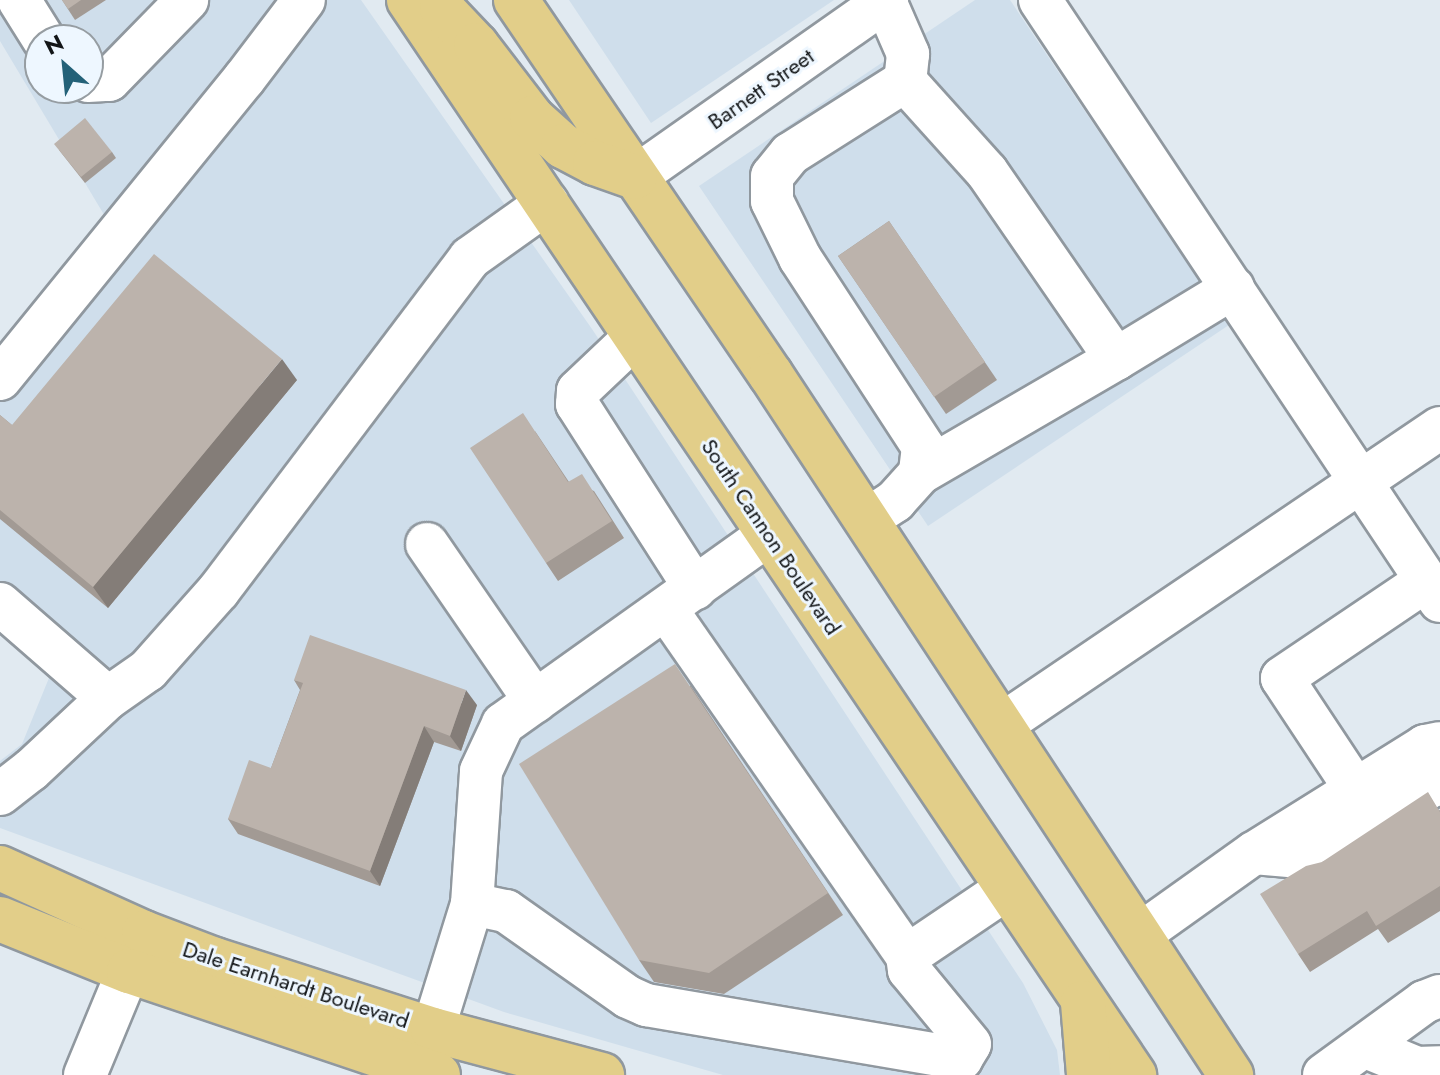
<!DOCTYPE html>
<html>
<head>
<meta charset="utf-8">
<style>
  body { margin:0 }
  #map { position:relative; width:1440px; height:1075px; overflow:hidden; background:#e1eaf1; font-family:Jost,sans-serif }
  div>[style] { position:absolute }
  .built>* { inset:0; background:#cfdeeb }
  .roads { filter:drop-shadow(2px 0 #90989f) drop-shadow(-2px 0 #90989f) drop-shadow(0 2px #90989f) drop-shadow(0 -2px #90989f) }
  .minor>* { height:42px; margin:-21px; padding:0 21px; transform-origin:21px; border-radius:21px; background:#fff }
  .major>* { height:44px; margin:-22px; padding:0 22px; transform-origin:22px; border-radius:22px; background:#e2ce89 }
  .wall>* { inset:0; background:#a29a94 }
  .shaded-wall>* { inset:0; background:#847d78 }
  .building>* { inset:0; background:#bcb3ac }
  span { translate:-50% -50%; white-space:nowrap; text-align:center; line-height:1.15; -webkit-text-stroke:6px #eef7ff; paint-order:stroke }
  .street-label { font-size:22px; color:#121517 }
  .north { position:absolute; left:24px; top:24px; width:80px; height:80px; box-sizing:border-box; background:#eef7ff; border:2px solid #969da2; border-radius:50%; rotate:333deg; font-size:22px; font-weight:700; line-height:32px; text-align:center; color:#121517 }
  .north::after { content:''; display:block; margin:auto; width:28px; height:36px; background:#236178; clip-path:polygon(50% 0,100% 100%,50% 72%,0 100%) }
</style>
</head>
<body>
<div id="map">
  <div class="built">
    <i style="clip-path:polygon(evenodd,0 0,361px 0,592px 329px,1023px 983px,1057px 1050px,1060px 1075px,723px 1075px,504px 1012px,0 828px,0 761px,22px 744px,51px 673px,0 628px,0 358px,106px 218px,0 41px,0 0,40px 40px,88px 40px,88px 88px,40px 88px,40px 40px)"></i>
    <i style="clip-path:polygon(569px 0,834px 0,651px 123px)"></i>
    <i style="clip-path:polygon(975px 0,1010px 0,1229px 325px,928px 526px,699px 186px)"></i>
  </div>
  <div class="roads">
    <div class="minor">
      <i style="left:19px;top:0;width:47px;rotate:58deg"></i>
      <i style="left:1040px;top:0;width:722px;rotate:56.35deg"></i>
      <i style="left:885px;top:1px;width:58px;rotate:66.5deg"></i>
      <i style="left:908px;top:54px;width:27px;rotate:96deg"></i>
      <i style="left:905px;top:81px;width:136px;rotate:147.6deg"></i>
      <i style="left:790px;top:154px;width:28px;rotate:129deg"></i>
      <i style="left:772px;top:176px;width:25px;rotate:90deg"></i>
      <i style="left:772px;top:201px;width:64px;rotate:63.8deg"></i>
      <i style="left:800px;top:258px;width:225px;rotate:56.9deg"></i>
      <i style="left:923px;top:447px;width:26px;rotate:97deg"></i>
      <i style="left:88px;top:81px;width:21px;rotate:-3deg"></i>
      <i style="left:109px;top:80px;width:112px;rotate:-45.7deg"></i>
      <i style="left:635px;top:177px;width:308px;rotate:-35.1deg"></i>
      <i style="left:636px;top:336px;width:80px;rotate:136.5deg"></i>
      <i style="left:578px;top:391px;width:13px;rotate:94deg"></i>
      <i style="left:577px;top:404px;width:219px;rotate:57.3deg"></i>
      <i style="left:1116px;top:359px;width:137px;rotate:-31.3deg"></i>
      <i style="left:0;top:379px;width:387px;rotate:-50.9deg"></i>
      <i style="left:244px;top:79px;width:99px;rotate:-52.8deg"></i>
      <i style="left:866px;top:520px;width:35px;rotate:-33deg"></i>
      <i style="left:895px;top:501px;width:38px;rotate:-48deg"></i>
      <i style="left:920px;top:473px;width:227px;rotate:-30.2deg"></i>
      <i style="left:1116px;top:359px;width:227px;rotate:-124.6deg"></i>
      <i style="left:987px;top:172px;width:122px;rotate:-132deg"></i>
      <i style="left:427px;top:544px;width:191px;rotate:55.5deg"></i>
      <i style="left:0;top:604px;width:143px;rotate:41deg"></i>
      <i style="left:666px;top:609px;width:422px;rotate:55.2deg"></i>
      <i style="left:1001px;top:725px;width:530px;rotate:-34.08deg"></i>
      <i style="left:1356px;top:790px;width:134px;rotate:-123.5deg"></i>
      <i style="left:1282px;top:678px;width:174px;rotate:-34deg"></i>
      <i style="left:0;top:794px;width:39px;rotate:-38deg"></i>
      <i style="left:31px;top:770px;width:105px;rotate:-43.1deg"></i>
      <i style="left:108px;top:698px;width:49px;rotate:-35deg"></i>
      <i style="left:148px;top:670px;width:107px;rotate:-48.4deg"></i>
      <i style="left:219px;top:590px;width:416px;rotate:-52.9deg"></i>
      <i style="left:470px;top:258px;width:95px;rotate:-35.5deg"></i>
      <i style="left:1254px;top:853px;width:67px;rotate:5.1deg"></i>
      <i style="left:1321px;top:859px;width:132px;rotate:-33.6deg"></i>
      <i style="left:1431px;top:786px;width:9px;rotate:-13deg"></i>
      <i style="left:472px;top:904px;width:133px;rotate:-86.1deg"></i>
      <i style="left:481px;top:771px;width:52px;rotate:-64.9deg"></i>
      <i style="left:503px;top:724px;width:327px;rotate:-35.5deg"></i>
      <i style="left:1139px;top:935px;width:141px;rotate:-35.5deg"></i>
      <i style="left:1254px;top:853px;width:202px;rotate:-32deg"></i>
      <i style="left:1425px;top:746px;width:15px;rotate:-11deg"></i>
      <i style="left:433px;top:1030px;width:132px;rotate:-72.8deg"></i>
      <i style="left:472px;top:904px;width:35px;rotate:12deg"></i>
      <i style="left:506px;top:911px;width:149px;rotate:35.2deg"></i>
      <i style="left:628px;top:997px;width:20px;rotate:24deg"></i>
      <i style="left:646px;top:1005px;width:320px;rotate:9.7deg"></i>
      <i style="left:961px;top:1059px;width:17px;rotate:-59deg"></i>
      <i style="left:970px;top:1044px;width:96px;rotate:-129.5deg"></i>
      <i style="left:909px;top:970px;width:14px;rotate:-98deg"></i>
      <i style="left:907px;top:956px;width:122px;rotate:-34deg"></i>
      <i style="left:1366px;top:1047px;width:55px;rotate:22.4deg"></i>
      <i style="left:1417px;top:1068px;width:23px;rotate:-2deg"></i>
      <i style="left:85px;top:1075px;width:146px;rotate:-67.5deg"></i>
      <i style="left:1324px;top:1075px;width:124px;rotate:-36.1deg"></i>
      <i style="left:1424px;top:1002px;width:17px;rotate:-21deg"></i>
    </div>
    <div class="major">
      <i style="left:409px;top:0;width:1297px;rotate:56deg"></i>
      <i style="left:516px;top:0;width:453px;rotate:55.8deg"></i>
      <i style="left:771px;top:375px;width:838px;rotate:56.69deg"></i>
      <i style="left:442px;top:9px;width:50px;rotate:46.6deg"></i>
      <i style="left:476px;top:45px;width:92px;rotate:52.5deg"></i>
      <i style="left:532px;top:118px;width:42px;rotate:42.1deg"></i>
      <i style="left:563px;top:146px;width:36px;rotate:28deg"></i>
      <i style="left:595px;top:163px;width:42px;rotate:19.3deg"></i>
      <i style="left:0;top:868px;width:158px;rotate:24.3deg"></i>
      <i style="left:144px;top:933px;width:76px;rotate:20.8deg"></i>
      <i style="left:215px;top:960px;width:229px;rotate:17.8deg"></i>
      <i style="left:433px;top:1030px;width:175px;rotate:14.9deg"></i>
      <i style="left:0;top:919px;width:139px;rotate:22deg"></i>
      <i style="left:129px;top:971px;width:326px;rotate:18.6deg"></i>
      <i style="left:1083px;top:1003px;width:72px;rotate:85.2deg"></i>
    </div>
  </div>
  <div class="wall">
    <i style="clip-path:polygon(62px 0,106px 0,75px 20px)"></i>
    <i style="clip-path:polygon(59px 150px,112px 152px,116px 158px,85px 183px)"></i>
    <i style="clip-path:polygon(889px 221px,997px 380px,946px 414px,838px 256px)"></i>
    <i style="clip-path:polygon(297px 380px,108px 608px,0 519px,0 415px,12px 425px)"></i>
    <i style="clip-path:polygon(535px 431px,569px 482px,594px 491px,624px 538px,558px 581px,546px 563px)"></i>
    <i style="clip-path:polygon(294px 680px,477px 705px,461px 751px,434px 742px,380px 886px,238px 834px,228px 819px,271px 768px,300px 690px)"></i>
    <i style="clip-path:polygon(690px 685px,843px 915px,724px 994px,654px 982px,639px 960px)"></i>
    <i style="clip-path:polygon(1440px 810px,1440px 911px,1388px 943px,1378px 929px,1310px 972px,1298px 954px,1322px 862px)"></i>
  </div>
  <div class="shaded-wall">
    <i style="clip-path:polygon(282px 359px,297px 380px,108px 608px,93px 587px)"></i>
    <i style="clip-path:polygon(466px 690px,477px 705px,461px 751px,450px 736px)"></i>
    <i style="clip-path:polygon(424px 726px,434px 742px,380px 886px,370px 871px)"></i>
  </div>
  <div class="building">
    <i style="clip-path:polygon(62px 0,81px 0,68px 9px)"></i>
    <i style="clip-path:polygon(85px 118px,112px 152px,81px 177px,54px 144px)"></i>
    <i style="clip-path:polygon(889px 221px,985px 362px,934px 397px,838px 256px)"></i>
    <i style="clip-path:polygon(154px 254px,282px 359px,93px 587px,0 510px,0 415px,12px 425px)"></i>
    <i style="clip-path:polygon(523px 413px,568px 482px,582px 474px,612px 521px,546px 563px,470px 448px)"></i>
    <i style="clip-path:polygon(310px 635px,466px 690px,450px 736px,424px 726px,370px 871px,228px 819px,249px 760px,271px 768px,303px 683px,294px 680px)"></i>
    <i style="clip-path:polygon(675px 664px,828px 893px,709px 973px,639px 960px,519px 764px)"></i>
    <i style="clip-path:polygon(1428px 792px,1440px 812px,1440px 886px,1376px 926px,1367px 911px,1298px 954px,1260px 894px,1306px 866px,1322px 862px)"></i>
  </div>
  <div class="street-label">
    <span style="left:761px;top:89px;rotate:-35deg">Barnett Street</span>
    <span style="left:771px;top:537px;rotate:56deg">South Cannon Boulevard</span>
    <span style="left:296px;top:985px;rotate:18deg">Dale Earnhardt Boulevard</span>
  </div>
  <div class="north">N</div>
</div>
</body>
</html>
